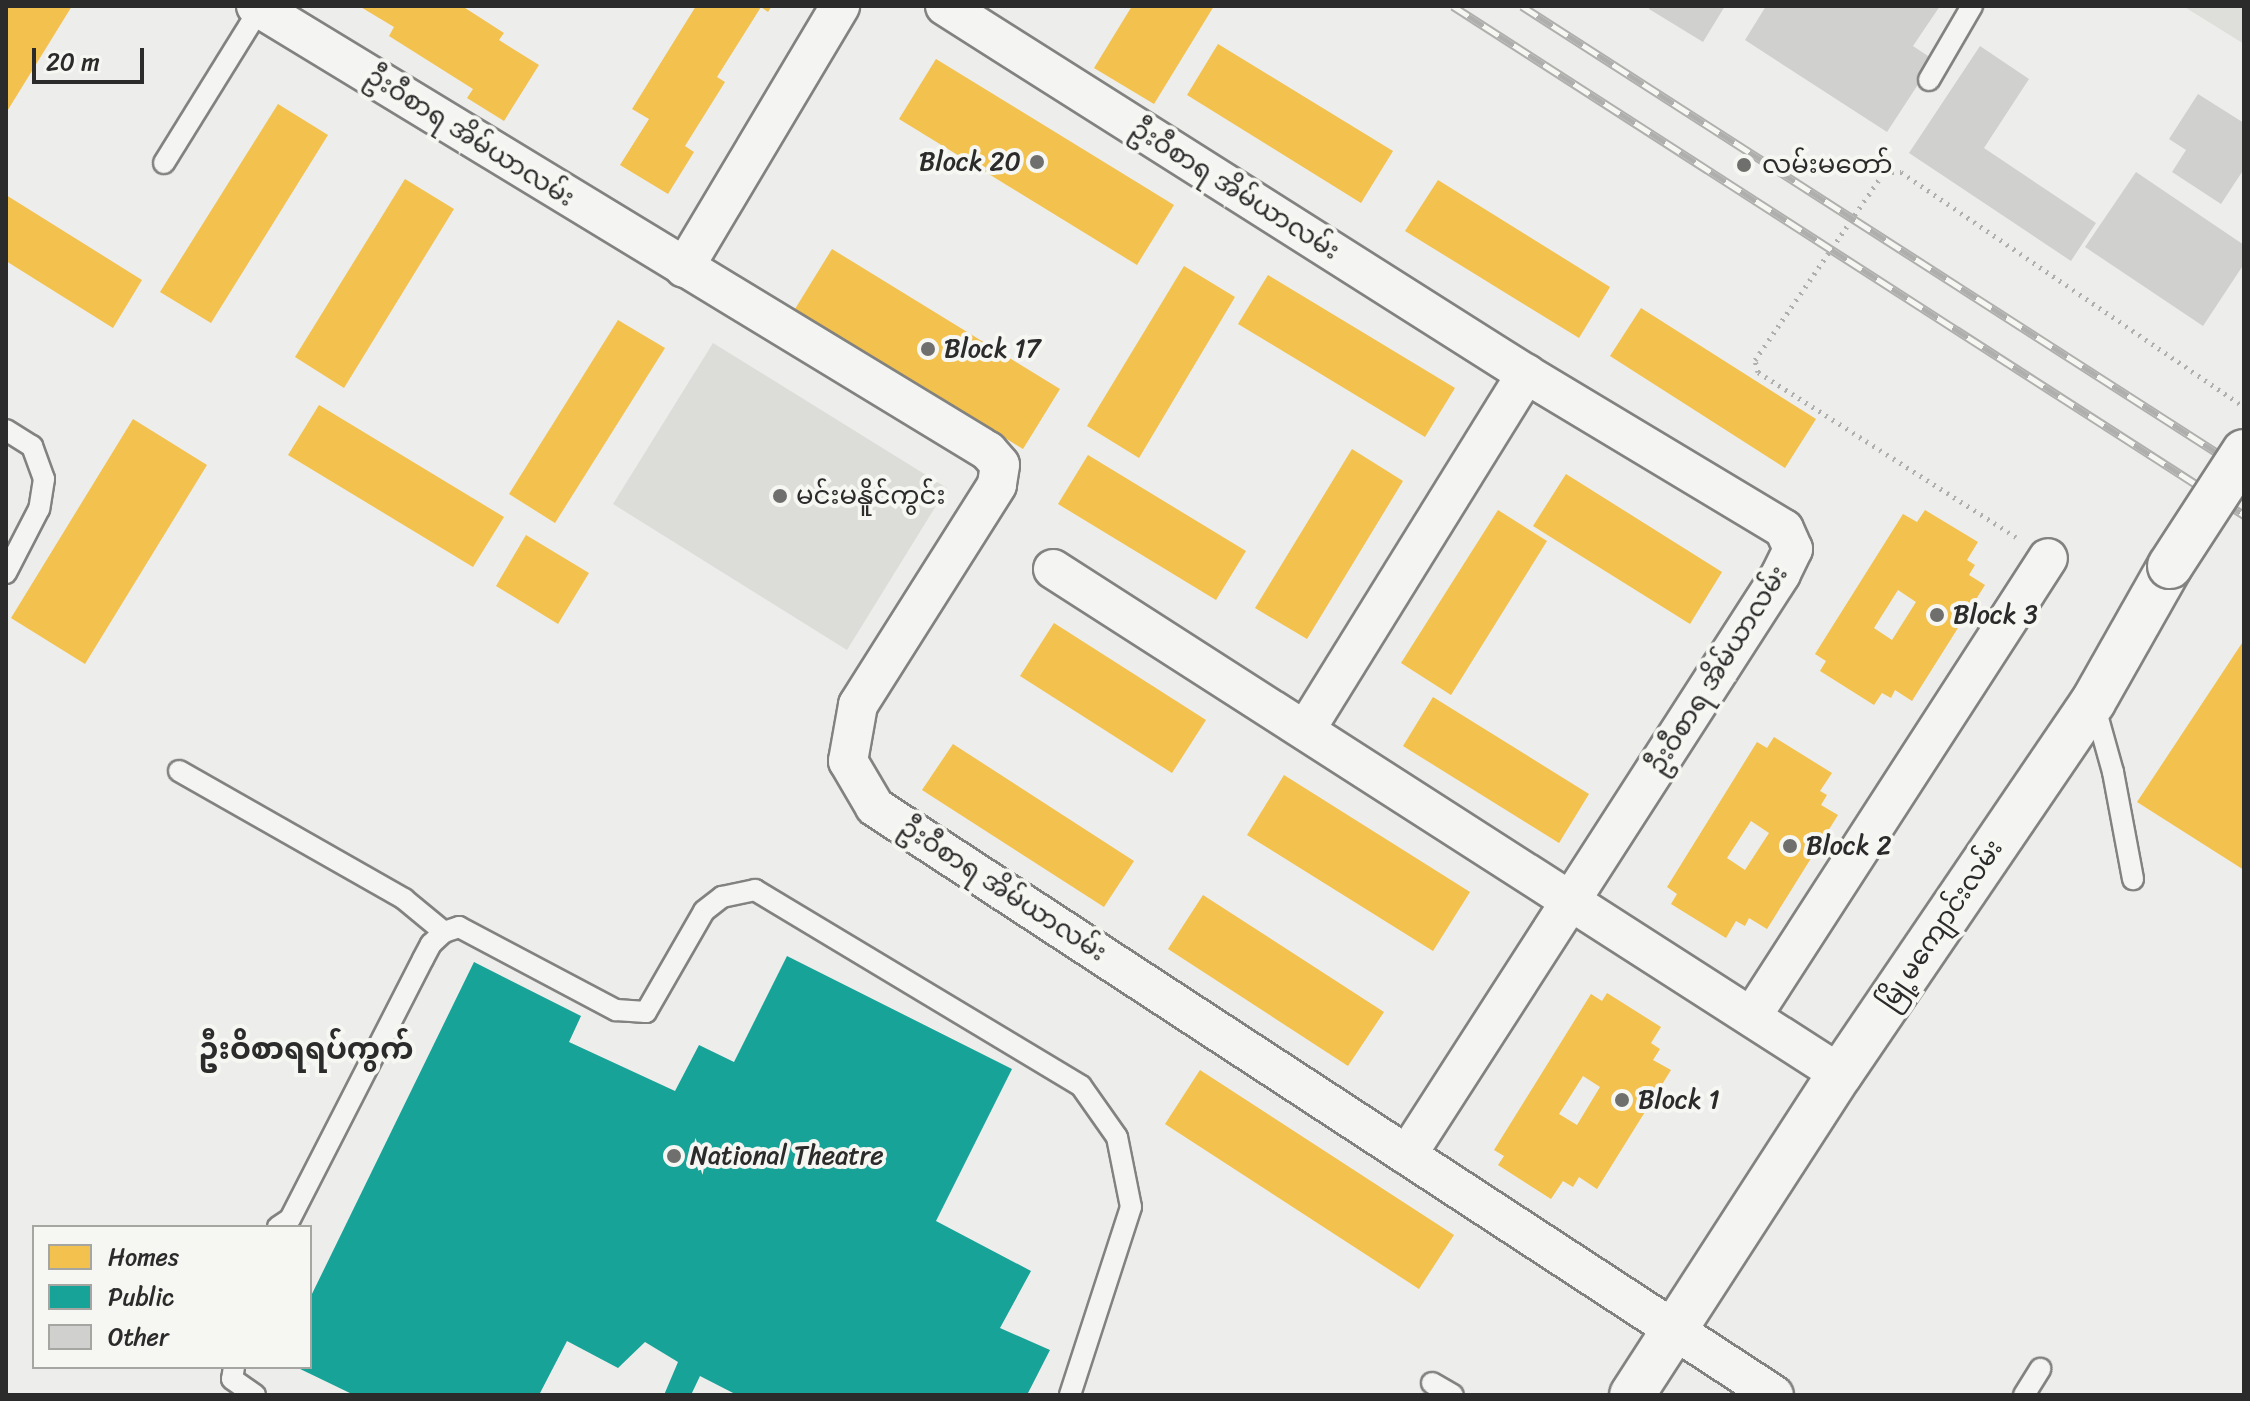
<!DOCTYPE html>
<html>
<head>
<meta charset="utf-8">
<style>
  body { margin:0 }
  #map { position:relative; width:2250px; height:1401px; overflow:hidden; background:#ededeb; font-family:Sriracha,"Noto Sans Myanmar",sans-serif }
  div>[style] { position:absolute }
  .built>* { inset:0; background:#dededb }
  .green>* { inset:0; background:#dcdcd9 }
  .homes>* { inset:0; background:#f2c14e }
  .public>* { inset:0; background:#17a398 }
  .building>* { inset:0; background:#d0d0cf }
  .path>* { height:5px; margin-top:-2.5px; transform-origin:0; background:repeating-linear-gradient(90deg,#afafae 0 2px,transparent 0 8px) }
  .roads { filter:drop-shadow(2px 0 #828281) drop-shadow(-2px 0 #828281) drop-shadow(0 2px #828281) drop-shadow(0 -2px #828281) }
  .service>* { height:20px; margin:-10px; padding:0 10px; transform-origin:10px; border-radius:10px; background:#f4f4f2 }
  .minor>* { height:38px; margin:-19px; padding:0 19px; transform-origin:19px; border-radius:19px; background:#f4f4f2 }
  .secondary>* { height:44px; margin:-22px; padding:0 22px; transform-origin:22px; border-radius:22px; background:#f4f4f2 }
  .rail>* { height:9px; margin-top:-4.5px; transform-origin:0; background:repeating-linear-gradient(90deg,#f6f6f2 0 18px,#afafae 0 36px); box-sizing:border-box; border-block:2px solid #afafae }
  .bridges { filter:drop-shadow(2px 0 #828281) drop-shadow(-2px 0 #828281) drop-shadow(0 2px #828281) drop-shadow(0 -2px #828281) }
  .secondary-bridge>* { height:44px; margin:-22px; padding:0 22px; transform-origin:22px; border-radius:22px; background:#f4f4f2 }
  .dots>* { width:22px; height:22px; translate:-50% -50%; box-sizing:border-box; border:4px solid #f6f6f2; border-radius:50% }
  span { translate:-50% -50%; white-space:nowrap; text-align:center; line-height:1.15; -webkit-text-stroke:8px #f6f6f2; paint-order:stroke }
  .street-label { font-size:26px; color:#2b2b2b }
  .poi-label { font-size:26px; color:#2b2b2b }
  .right { translate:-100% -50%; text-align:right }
  .left { translate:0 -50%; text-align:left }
  .quarter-label { font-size:30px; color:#2b2b2b; font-weight:700 }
  .frame { position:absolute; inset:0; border:8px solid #2b2b2b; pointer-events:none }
  .legend { position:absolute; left:32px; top:1225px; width:280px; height:144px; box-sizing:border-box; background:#f6f6f2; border:2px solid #a5a5a2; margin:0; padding:10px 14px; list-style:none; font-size:24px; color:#2b2b2b }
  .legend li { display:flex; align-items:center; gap:16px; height:40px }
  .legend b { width:40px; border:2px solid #a5a5a2 }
  .scale { position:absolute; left:32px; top:48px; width:112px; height:36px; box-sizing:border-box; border:4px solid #2b2b2b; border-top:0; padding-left:10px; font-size:24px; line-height:28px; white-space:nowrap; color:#2b2b2b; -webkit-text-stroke:6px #f6f6f2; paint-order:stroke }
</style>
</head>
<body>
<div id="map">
  <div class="built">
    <i style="clip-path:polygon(2183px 6px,2244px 6px,2244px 44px)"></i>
  </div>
  <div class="green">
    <i style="clip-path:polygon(713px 343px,947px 488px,847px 650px,613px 504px)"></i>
  </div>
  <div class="homes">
    <i style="clip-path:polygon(6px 6px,72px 6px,6px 113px)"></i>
    <i style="clip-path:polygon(359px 6px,462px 6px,504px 33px,499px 40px,539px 65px,504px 121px,467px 98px,473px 89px,389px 36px,394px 27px)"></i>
    <i style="clip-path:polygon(696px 6px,772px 6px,768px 12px,761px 7px,717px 77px,725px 82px,685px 146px,694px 152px,668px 194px,620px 165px,649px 119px,632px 109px)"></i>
    <i style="clip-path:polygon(1132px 6px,1214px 6px,1154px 104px,1094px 68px)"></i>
    <i style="clip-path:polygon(1218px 44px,1393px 151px,1361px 203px,1187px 95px)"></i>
    <i style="clip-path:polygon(936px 59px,1174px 205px,1137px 265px,899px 119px)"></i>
    <i style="clip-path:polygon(278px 104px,328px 135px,211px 323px,160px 292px)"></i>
    <i style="clip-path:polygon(405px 179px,454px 209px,344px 388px,295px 357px)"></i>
    <i style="clip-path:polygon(1438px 180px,1610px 287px,1579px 338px,1405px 231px)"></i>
    <i style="clip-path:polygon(6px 195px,142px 280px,113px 328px,6px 261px)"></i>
    <i style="clip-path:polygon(832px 249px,1060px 389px,1023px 449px,795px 309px)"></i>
    <i style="clip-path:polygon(1184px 266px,1235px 297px,1139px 458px,1087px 426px)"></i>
    <i style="clip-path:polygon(1268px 275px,1455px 388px,1425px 437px,1238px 324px)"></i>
    <i style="clip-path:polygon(1641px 308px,1816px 419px,1785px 468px,1610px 356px)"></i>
    <i style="clip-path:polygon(618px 320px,665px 348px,555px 523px,509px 494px)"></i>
    <i style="clip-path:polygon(319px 405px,504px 517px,473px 567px,288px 455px)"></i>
    <i style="clip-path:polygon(133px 419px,207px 465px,85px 664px,11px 618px)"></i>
    <i style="clip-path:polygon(1352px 449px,1403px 481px,1307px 639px,1255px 608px)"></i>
    <i style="clip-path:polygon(1088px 455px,1246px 551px,1216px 600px,1058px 504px)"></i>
    <i style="clip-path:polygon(1566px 474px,1722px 572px,1690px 624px,1533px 526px)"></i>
    <i style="clip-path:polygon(1498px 510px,1547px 541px,1451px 695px,1401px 663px)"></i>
    <i style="clip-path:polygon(evenodd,1925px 510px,1978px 542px,1967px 560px,1975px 565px,1969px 575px,1985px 585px,1912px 701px,1895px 690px,1891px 698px,1882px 693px,1874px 705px,1820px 671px,1826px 661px,1815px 654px,1903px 514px,1917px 522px,1925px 510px,1898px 590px,1916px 602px,1892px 640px,1874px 628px,1898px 590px)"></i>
    <i style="clip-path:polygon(526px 535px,589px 573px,558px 624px,496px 586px)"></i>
    <i style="clip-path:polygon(1054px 623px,1206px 720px,1172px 773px,1020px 676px)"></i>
    <i style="clip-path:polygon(2244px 640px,2244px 870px,2137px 802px)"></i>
    <i style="clip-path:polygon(1433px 697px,1589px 794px,1559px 843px,1403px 746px)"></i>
    <i style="clip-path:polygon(evenodd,1774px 737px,1832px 773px,1820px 791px,1827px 795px,1821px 805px,1838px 815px,1767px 929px,1749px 918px,1745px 926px,1736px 921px,1726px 938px,1671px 904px,1677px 894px,1667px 887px,1757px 742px,1767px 748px,1774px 737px,1751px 821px,1769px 833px,1745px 870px,1727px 858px,1751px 821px)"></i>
    <i style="clip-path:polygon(953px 744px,1134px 861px,1104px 907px,922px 790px)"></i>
    <i style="clip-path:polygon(1284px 775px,1470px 892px,1433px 951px,1247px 835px)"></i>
    <i style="clip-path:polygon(1203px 895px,1384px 1012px,1348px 1066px,1168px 949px)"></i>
    <i style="clip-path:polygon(evenodd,1607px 993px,1661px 1027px,1651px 1043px,1660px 1049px,1653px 1060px,1671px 1070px,1597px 1189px,1579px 1177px,1573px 1187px,1563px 1181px,1551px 1199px,1498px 1165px,1504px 1156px,1494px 1150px,1591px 994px,1602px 1001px,1607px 993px,1583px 1076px,1600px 1087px,1577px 1125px,1559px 1114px,1583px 1076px)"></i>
    <i style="clip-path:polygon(1200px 1070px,1454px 1235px,1419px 1289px,1165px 1124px)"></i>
  </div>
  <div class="public">
    <i style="clip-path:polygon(787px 956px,1012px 1069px,936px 1221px,1031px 1271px,1000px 1328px,1050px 1350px,1027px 1395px,737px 1395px,700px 1376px,691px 1395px,664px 1395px,678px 1362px,645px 1342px,618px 1368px,567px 1341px,539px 1395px,354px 1395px,296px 1367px,310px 1367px,310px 1298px,474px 962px,581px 1016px,569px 1042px,675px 1091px,699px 1045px,734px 1062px)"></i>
  </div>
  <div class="building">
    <i style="clip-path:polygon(1650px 6px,1725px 6px,1703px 42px,1649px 9px)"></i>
    <i style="clip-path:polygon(1766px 6px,1940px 6px,1913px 46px,1934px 60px,1887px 132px,1745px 40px)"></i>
    <i style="clip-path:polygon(1980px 46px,2029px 79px,1984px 148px,2096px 223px,2071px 261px,1909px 153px)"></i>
    <i style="clip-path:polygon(2198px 94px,2244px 123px,2244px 169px,2221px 204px,2172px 172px,2186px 150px,2169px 139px)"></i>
    <i style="clip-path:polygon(2136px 172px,2244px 245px,2244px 264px,2203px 326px,2085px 247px)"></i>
  </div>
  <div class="path">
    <i style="left:2016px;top:537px;width:306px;rotate:-147.4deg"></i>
    <i style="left:1758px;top:372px;width:12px;rotate:-104deg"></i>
    <i style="left:1755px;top:360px;width:228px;rotate:-55.5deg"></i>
    <i style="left:1884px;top:172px;width:17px"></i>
    <i style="left:1901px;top:172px;width:416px;rotate:34.4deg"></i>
  </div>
  <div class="roads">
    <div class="service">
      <i style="left:1929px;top:80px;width:86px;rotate:-59.8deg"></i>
      <i style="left:164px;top:163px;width:182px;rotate:-58.2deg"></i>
      <i style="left:6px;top:430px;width:31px;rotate:32deg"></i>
      <i style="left:32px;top:446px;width:35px;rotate:70deg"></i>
      <i style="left:44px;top:479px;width:30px;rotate:99deg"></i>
      <i style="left:39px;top:509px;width:72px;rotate:117.3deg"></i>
      <i style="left:2094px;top:704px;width:71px;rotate:74.4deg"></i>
      <i style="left:2113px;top:772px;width:109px;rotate:79.4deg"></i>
      <i style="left:179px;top:771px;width:259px;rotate:29.6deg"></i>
      <i style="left:404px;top:899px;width:52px;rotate:39.5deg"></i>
      <i style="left:278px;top:1227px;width:14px;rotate:-34deg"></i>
      <i style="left:290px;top:1219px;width:292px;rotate:-62.9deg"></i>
      <i style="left:423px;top:959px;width:17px;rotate:-62deg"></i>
      <i style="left:431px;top:944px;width:18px;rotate:-43deg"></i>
      <i style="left:444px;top:932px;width:16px;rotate:-18deg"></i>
      <i style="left:459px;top:927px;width:178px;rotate:27.9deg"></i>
      <i style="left:616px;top:1010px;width:30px;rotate:4deg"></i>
      <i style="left:646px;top:1012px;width:116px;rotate:-60.1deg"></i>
      <i style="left:704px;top:911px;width:23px;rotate:-38deg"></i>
      <i style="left:722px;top:897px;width:34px;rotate:-12deg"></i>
      <i style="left:755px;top:890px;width:380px;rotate:31deg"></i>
      <i style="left:1081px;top:1086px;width:62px;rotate:54.8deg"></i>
      <i style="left:1117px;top:1137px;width:71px;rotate:78.7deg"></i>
      <i style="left:1131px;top:1207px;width:198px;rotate:108deg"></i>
      <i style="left:234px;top:1367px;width:12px;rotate:99deg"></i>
      <i style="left:232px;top:1379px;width:28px;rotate:35deg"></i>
      <i style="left:1432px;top:1383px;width:24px;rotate:30deg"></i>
      <i style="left:2024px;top:1395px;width:31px;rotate:-58deg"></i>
    </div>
    <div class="minor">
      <i style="left:256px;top:6px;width:857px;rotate:31.3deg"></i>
      <i style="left:988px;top:451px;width:18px;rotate:49deg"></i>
      <i style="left:1000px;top:465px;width:20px;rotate:99deg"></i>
      <i style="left:997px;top:485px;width:260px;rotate:122.3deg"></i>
      <i style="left:858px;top:705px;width:57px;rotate:100.1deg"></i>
      <i style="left:848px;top:761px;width:53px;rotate:59.6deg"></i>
      <i style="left:875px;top:807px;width:1074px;rotate:33.19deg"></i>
      <i style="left:945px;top:6px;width:688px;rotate:32.35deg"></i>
      <i style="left:1526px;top:374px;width:301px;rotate:31deg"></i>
      <i style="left:1784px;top:529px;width:22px;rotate:66deg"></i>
      <i style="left:1793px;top:549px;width:28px;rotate:116deg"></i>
      <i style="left:1781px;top:574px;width:691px;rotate:122.77deg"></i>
      <i style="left:684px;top:268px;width:305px;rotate:-59.2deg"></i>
      <i style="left:1053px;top:569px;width:935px;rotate:32.69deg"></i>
      <i style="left:1306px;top:729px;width:418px;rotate:-58.2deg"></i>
      <i style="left:1752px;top:1016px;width:545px;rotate:-57.13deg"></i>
    </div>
    <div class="secondary">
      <i style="left:1632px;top:1395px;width:382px;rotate:-57.1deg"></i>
      <i style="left:1840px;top:1074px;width:450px;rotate:-55.8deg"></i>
      <i style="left:2093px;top:702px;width:156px;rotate:-60.5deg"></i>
    </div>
  </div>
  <div class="rail">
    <i style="left:1453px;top:6px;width:941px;rotate:32.76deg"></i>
    <i style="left:1522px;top:6px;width:858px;rotate:32.73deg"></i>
  </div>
  <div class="bridges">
    <div class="secondary-bridge">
      <i style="left:2170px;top:566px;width:136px;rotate:-57deg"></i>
    </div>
  </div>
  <div class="dots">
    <i style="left:1037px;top:162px;background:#6f6f6e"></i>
    <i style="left:1744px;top:165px;background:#6f6f6e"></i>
    <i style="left:928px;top:349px;background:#6f6f6e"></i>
    <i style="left:780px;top:496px;background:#6f6f6e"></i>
    <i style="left:1937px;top:615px;background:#6f6f6e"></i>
    <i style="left:1790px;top:846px;background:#6f6f6e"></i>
    <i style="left:1622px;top:1100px;background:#6f6f6e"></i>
    <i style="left:674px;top:1156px;background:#6f6f6e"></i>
  </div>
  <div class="street-label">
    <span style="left:470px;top:137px;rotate:32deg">ဦးဝီစာရ အိမ်ယာလမ်း</span>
    <span style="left:1235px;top:190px;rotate:32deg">ဦးဝီစာရ အိမ်ယာလမ်း</span>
    <span style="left:1718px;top:670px;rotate:-58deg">ဦးဝီစာရ အိမ်ယာလမ်း</span>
    <span style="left:1003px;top:890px;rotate:33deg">ဦးဝီစာရ အိမ်ယာလမ်း</span>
    <span style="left:1941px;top:925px;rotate:-56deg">မြို့မကျောင်းလမ်း</span>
  </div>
  <div class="poi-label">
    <span class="right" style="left:1021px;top:162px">Block 20</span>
    <span class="left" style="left:1762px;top:165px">လမ်းမတော်</span>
    <span class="left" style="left:944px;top:349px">Block 17</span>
    <span class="left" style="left:796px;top:496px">မင်းမနိူင်ကွင်း</span>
    <span class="left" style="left:1953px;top:615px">Block 3</span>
    <span class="left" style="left:1806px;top:846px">Block 2</span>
    <span class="left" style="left:1638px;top:1100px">Block 1</span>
    <span class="left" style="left:690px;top:1156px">National Theatre</span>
  </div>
  <div class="quarter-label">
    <span style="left:306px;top:1049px">ဦးဝိစာရရပ်ကွက်</span>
  </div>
  <div class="frame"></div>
  <ul class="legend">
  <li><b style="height:22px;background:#f2c14e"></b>Homes</li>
  <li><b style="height:22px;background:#17a398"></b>Public</li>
  <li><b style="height:22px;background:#d0d0cf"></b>Other</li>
  </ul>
  <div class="scale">20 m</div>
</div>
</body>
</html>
